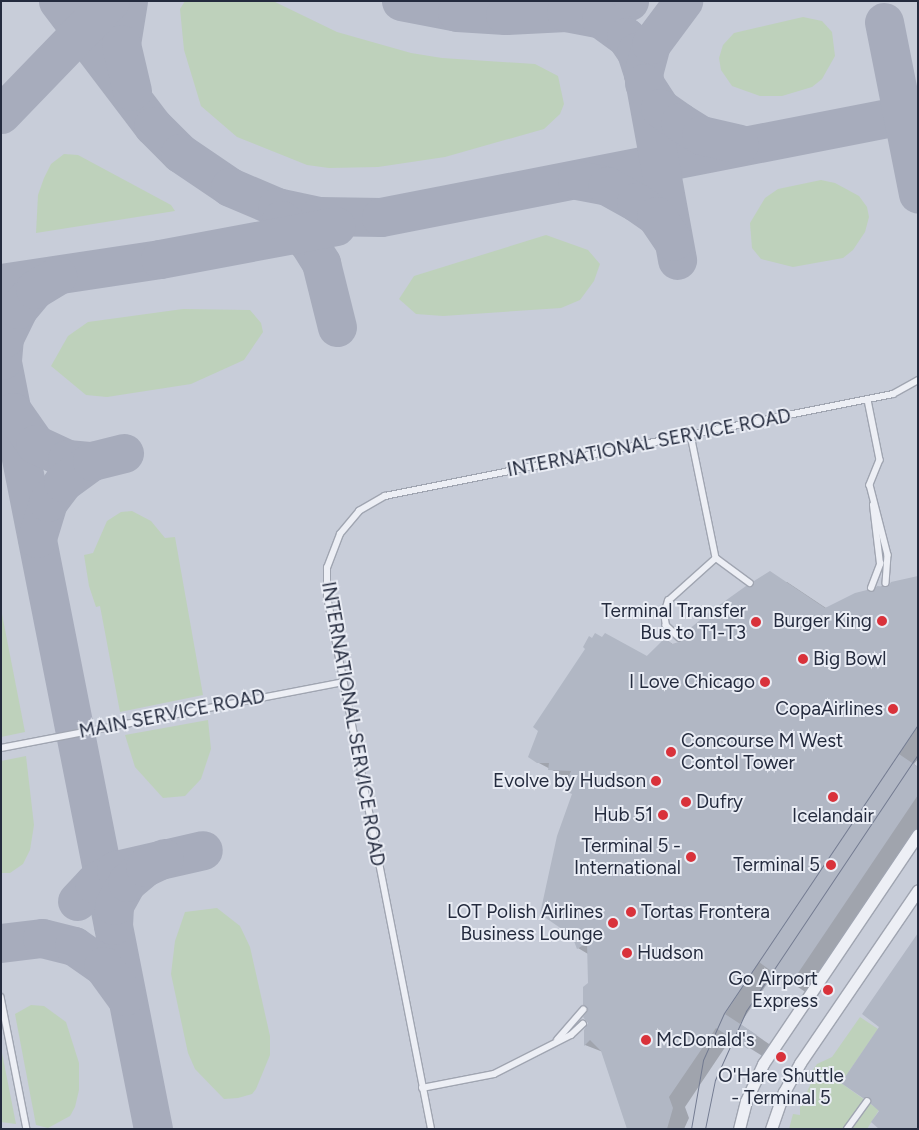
<!DOCTYPE html>
<html>
<head>
<meta charset="utf-8">
<style>
  body { margin:0 }
  #map { position:relative; width:919px; height:1130px; overflow:hidden; background:#dbdee7; font-family:Figtree,sans-serif }
  div>[style] { position:absolute }
  .built>* { inset:0; background:#c8cdd9 }
  .green>* { inset:0; background:#bed1bb }
  .shadow>* { inset:0; background:#0003 }
  .taxiway>* { height:39px; margin:-19.5px; padding:0 19.5px; transform-origin:19.5px; border-radius:19.5px; background:#a7acbc }
  .building>* { inset:0; background:#b1b7c4 }
  .roads { filter:drop-shadow(1px 0 #a0a5b1) drop-shadow(-1px 0 #a0a5b1) drop-shadow(0 1px #a0a5b1) drop-shadow(0 -1px #a0a5b1) }
  .lane>* { height:5.5px; margin:-2.75px; padding:0 2.75px; transform-origin:2.75px; border-radius:2.75px; background:#edeff5 }
  .street>* { height:11px; margin:-5.5px; padding:0 5.5px; transform-origin:5.5px; border-radius:5.5px; background:#edeff5 }
  .tram>* { height:1px; margin:-0.5px; padding:0 0.5px; transform-origin:0.5px; border-radius:0.5px; background:#737b91 }
  .dots>* { width:14px; height:14px; translate:-50% -50%; box-sizing:border-box; border:2px solid #eaedf5; border-radius:50% }
  span { translate:-50% -50%; white-space:nowrap; text-align:center; line-height:1.15; -webkit-text-stroke:4px #eaedf5; paint-order:stroke }
  .street-label { font-size:19px; color:#242b3e }
  .poi-label { font-size:19px; color:#242b3e }
  .right { translate:-100% -50%; text-align:right }
  .left { translate:0 -50%; text-align:left }
  .frame { position:absolute; inset:0; border:2px solid #242b3e; pointer-events:none }
</style>
</head>
<body>
<div id="map">
  <div class="built">
    <i style="clip-path:polygon(1px 1px,918px 1px,918px 1129px,1px 1129px)"></i>
  </div>
  <div class="green">
    <i style="clip-path:polygon(185px 1px,273px 1px,337px 32px,411px 53px,442px 58px,535px 64px,558px 76px,564px 104px,560px 114px,544px 129px,445px 157px,378px 167px,329px 168px,307px 165px,237px 137px,201px 106px,184px 50px,180px 9px)"></i>
    <i style="clip-path:polygon(803px 17px,822px 21px,832px 32px,835px 56px,822px 79px,812px 87px,782px 96px,760px 96px,732px 86px,721px 70px,719px 58px,723px 45px,734px 33px)"></i>
    <i style="clip-path:polygon(64px 154px,78px 155px,171px 205px,175px 211px,36px 233px,38px 195px,44px 178px,51px 164px)"></i>
    <i style="clip-path:polygon(821px 180px,835px 183px,859px 196px,867px 207px,869px 217px,865px 232px,853px 250px,843px 258px,793px 267px,761px 259px,752px 248px,750px 223px,765px 198px,778px 189px)"></i>
    <i style="clip-path:polygon(546px 235px,588px 250px,600px 264px,594px 281px,580px 300px,561px 308px,443px 316px,416px 314px,399px 299px,414px 276px)"></i>
    <i style="clip-path:polygon(183px 309px,250px 310px,261px 323px,263px 332px,244px 360px,191px 384px,107px 397px,86px 395px,51px 366px,68px 336px,88px 322px)"></i>
    <i style="clip-path:polygon(132px 511px,151px 521px,165px 538px,175px 537px,203px 695px,120px 712px,100px 606px,96px 607px,89px 586px,84px 555px,93px 553px,107px 521px,121px 512px)"></i>
    <i style="clip-path:polygon(1px 609px,25px 732px,1px 737px)"></i>
    <i style="clip-path:polygon(208px 720px,211px 749px,201px 779px,185px 796px,163px 798px,135px 767px,125px 735px)"></i>
    <i style="clip-path:polygon(26px 756px,34px 825px,30px 850px,23px 864px,10px 873px,1px 873px,1px 761px)"></i>
    <i style="clip-path:polygon(217px 908px,240px 926px,250px 947px,270px 1036px,270px 1055px,256px 1089px,252px 1094px,238px 1098px,224px 1099px,195px 1069px,188px 1053px,171px 974px,175px 941px,185px 912px)"></i>
    <i style="clip-path:polygon(31px 1005px,44px 1006px,66px 1022px,79px 1063px,79px 1090px,75px 1107px,70px 1116px,48px 1128px,36px 1125px,15px 1014px)"></i>
    <i style="clip-path:polygon(860px 1017px,878px 1029px,841px 1083px,879px 1110px,867px 1129px,789px 1129px,793px 1114px,800px 1115px,800px 1107px,813px 1079px,809px 1076px,817px 1064px,832px 1057px)"></i>
    <i style="clip-path:polygon(1px 1048px,16px 1124px,1px 1122px)"></i>
  </div>
  <div class="shadow">
    <i style="clip-path:polygon(918px 579px,918px 759px,914px 764px,918px 767px,918px 829px,807px 993px,775px 972px,740px 1024px,772px 1046px,764px 1057px,732px 1037px,685px 1107px,689px 1118px,684px 1129px,628px 1129px,603px 1052px,585px 1045px,585px 1030px,589px 1023px,588px 954px,578px 948px,573px 794px,569px 779px,537px 762px,665px 639px,674px 645px,683px 642px,753px 588px,787px 582px,826px 608px,872px 594px,882px 586px,888px 589px)"></i>
  </div>
  <div class="taxiway">
    <i style="left:58px;top:1px;width:157px;rotate:52.8deg"></i>
    <i style="left:153px;top:126px;width:38px;rotate:45deg"></i>
    <i style="left:180px;top:153px;width:60px;rotate:34.2deg"></i>
    <i style="left:230px;top:187px;width:51px;rotate:23.1deg"></i>
    <i style="left:277px;top:207px;width:43px;rotate:12.1deg"></i>
    <i style="left:319px;top:216px;width:62px;rotate:0.9deg"></i>
    <i style="left:381px;top:217px;width:547px;rotate:-11.06deg"></i>
    <i style="left:128px;top:1px;width:44px;rotate:99.2deg"></i>
    <i style="left:121px;top:44px;width:48px;rotate:76.8deg"></i>
    <i style="left:401px;top:1px;width:57px;rotate:11.1deg"></i>
    <i style="left:457px;top:12px;width:48px;rotate:3.6deg"></i>
    <i style="left:505px;top:15px;width:61px;rotate:-2.8deg"></i>
    <i style="left:566px;top:12px;width:64px;rotate:-9.9deg"></i>
    <i style="left:566px;top:12px;width:36px;rotate:11deg"></i>
    <i style="left:601px;top:19px;width:31px;rotate:36deg"></i>
    <i style="left:626px;top:37px;width:18px;rotate:56deg"></i>
    <i style="left:636px;top:52px;width:23px;rotate:72deg"></i>
    <i style="left:643px;top:74px;width:189px;rotate:79.6deg"></i>
    <i style="left:884px;top:22px;width:175px;rotate:78.8deg"></i>
    <i style="left:643px;top:74px;width:31px;rotate:-75deg"></i>
    <i style="left:651px;top:44px;width:54px;rotate:-53.3deg"></i>
    <i style="left:644px;top:83px;width:30px;rotate:57deg"></i>
    <i style="left:660px;top:108px;width:24px;rotate:35deg"></i>
    <i style="left:680px;top:122px;width:25px;rotate:32deg"></i>
    <i style="left:701px;top:135px;width:39px;rotate:13deg"></i>
    <i style="left:1px;top:114px;width:157px;rotate:-46deg"></i>
    <i style="left:577px;top:180px;width:31px;rotate:11deg"></i>
    <i style="left:607px;top:186px;width:33px;rotate:29deg"></i>
    <i style="left:636px;top:202px;width:24px;rotate:35deg"></i>
    <i style="left:656px;top:216px;width:30px;rotate:56deg"></i>
    <i style="left:281px;top:220px;width:35px;rotate:39deg"></i>
    <i style="left:308px;top:242px;width:25px;rotate:58deg"></i>
    <i style="left:321px;top:263px;width:66px;rotate:76deg"></i>
    <i style="left:1px;top:283px;width:161px;rotate:-8.6deg"></i>
    <i style="left:160px;top:259px;width:179px;rotate:-10.6deg"></i>
    <i style="left:1px;top:357px;width:787px;rotate:78.86deg"></i>
    <i style="left:2px;top:360px;width:22px;rotate:-85deg"></i>
    <i style="left:4px;top:338px;width:32px;rotate:-64deg"></i>
    <i style="left:18px;top:309px;width:26px;rotate:-50deg"></i>
    <i style="left:35px;top:289px;width:26px;rotate:-31deg"></i>
    <i style="left:13px;top:412px;width:39px;rotate:55deg"></i>
    <i style="left:35px;top:444px;width:35px;rotate:25deg"></i>
    <i style="left:67px;top:459px;width:25px;rotate:5deg"></i>
    <i style="left:37px;top:538px;width:38px;rotate:-73deg"></i>
    <i style="left:48px;top:502px;width:25px;rotate:-53deg"></i>
    <i style="left:63px;top:482px;width:36px;rotate:-36deg"></i>
    <i style="left:92px;top:461px;width:33px;rotate:-14deg"></i>
    <i style="left:77px;top:901px;width:25px;rotate:-47deg"></i>
    <i style="left:94px;top:883px;width:26px;rotate:-31deg"></i>
    <i style="left:116px;top:870px;width:89px;rotate:-12.9deg"></i>
    <i style="left:113px;top:925px;width:20px;rotate:-87deg"></i>
    <i style="left:114px;top:905px;width:26px;rotate:-61deg"></i>
    <i style="left:127px;top:882px;width:23px;rotate:-40deg"></i>
    <i style="left:145px;top:867px;width:21px;rotate:-25deg"></i>
    <i style="left:1px;top:943px;width:41px;rotate:-7deg"></i>
    <i style="left:42px;top:938px;width:33px;rotate:14deg"></i>
    <i style="left:74px;top:946px;width:35px;rotate:35deg"></i>
    <i style="left:103px;top:966px;width:37px;rotate:54deg"></i>
  </div>
  <div class="building">
    <i style="clip-path:polygon(770px 571px,825px 608px,855px 593px,867px 590px,872px 592px,877px 586px,888px 587px,891px 582px,918px 576px,918px 726px,899px 754px,918px 767px,918px 795px,790px 985px,759px 962px,725px 1014px,757px 1035px,748px 1049px,716px 1028px,669px 1097px,673px 1108px,667px 1129px,627px 1129px,601px 1051px,590px 1040px,584px 1046px,584px 1030px,588px 1023px,583px 1017px,588px 1010px,583px 1005px,583px 987px,588px 983px,587px 943px,577px 949px,572px 936px,540px 914px,557px 836px,572px 794px,563px 790px,571px 771px,548px 770px,549px 763px,537px 763px,528px 757px,538px 731px,533px 727px,585px 649px,583px 647px,589px 636px,592px 638px,595px 633px,602px 637px,605px 633px,647px 656px,665px 638px,672px 644px,682px 641px,682px 635px,711px 611px,746px 586px,752px 587px,754px 581px)"></i>
    <i style="clip-path:polygon(918px 933px,918px 1129px,879px 1129px,871px 1122px,879px 1111px,871px 1104px,870px 1098px,863px 1098px,841px 1083px,879px 1027px,862px 1014px)"></i>
  </div>
  <div class="roads">
    <div class="lane">
      <i style="left:868px;top:400px;width:61px;rotate:78.7deg"></i>
      <i style="left:880px;top:460px;width:27px;rotate:112deg"></i>
      <i style="left:870px;top:485px;width:72px;rotate:75.6deg"></i>
      <i style="left:888px;top:555px;width:28px;rotate:94deg"></i>
      <i style="left:691px;top:435px;width:126px;rotate:78.5deg"></i>
      <i style="left:716px;top:558px;width:42px;rotate:36.3deg"></i>
      <i style="left:871px;top:588px;width:26px;rotate:-69deg"></i>
      <i style="left:880px;top:564px;width:59px;rotate:-96.8deg"></i>
      <i style="left:679px;top:638px;width:18px;rotate:-137deg"></i>
      <i style="left:666px;top:626px;width:12px;rotate:-99deg"></i>
      <i style="left:664px;top:614px;width:14px;rotate:-73deg"></i>
      <i style="left:668px;top:601px;width:64px;rotate:-41.9deg"></i>
      <i style="left:1px;top:748px;width:348px;rotate:-10.9deg"></i>
      <i style="left:1px;top:997px;width:135px;rotate:78.9deg"></i>
      <i style="left:557px;top:1040px;width:40px;rotate:-49deg"></i>
      <i style="left:422px;top:1088px;width:73px;rotate:-11deg"></i>
      <i style="left:494px;top:1074px;width:86px;rotate:-26.9deg"></i>
      <i style="left:571px;top:1035px;width:16px;rotate:-43deg"></i>
      <i style="left:431px;top:1129px;width:542px;rotate:-101.06deg"></i>
      <i style="left:327px;top:597px;width:29px;rotate:-90deg"></i>
      <i style="left:327px;top:568px;width:36px;rotate:-69deg"></i>
      <i style="left:340px;top:534px;width:30px;rotate:-50deg"></i>
      <i style="left:359px;top:511px;width:30px;rotate:-30deg"></i>
      <i style="left:385px;top:496px;width:518px;rotate:-11.35deg"></i>
      <i style="left:893px;top:394px;width:29px;rotate:-29deg"></i>
      <i style="left:847px;top:1129px;width:34px;rotate:-54deg"></i>
    </div>
    <div class="street">
      <i style="left:739px;top:1129px;width:29px;rotate:-76deg"></i>
      <i style="left:746px;top:1101px;width:41px;rotate:-65.3deg"></i>
      <i style="left:763px;top:1064px;width:277px;rotate:-56deg"></i>
      <i style="left:771px;top:1129px;width:39px;rotate:-71deg"></i>
      <i style="left:784px;top:1092px;width:33px;rotate:-61deg"></i>
      <i style="left:800px;top:1063px;width:209px;rotate:-55.7deg"></i>
    </div>
  </div>
  <div class="tram">
    <i style="left:691px;top:1129px;width:70px;rotate:-80.1deg"></i>
    <i style="left:703px;top:1060px;width:51px;rotate:-65.9deg"></i>
    <i style="left:724px;top:1013px;width:348px;rotate:-56.1deg"></i>
    <i style="left:705px;top:1129px;width:50px;rotate:-78.5deg"></i>
    <i style="left:715px;top:1080px;width:76px;rotate:-65.8deg"></i>
    <i style="left:746px;top:1011px;width:309px;rotate:-56.2deg"></i>
  </div>
  <div class="dots">
    <i style="left:882px;top:621px;background:#d9323b"></i>
    <i style="left:756px;top:622px;background:#d9323b"></i>
    <i style="left:803px;top:659px;background:#d9323b"></i>
    <i style="left:765px;top:682px;background:#d9323b"></i>
    <i style="left:893px;top:709px;background:#d9323b"></i>
    <i style="left:671px;top:752px;background:#d9323b"></i>
    <i style="left:656px;top:781px;background:#d9323b"></i>
    <i style="left:833px;top:797px;background:#d9323b"></i>
    <i style="left:686px;top:802px;background:#d9323b"></i>
    <i style="left:663px;top:815px;background:#d9323b"></i>
    <i style="left:691px;top:857px;background:#d9323b"></i>
    <i style="left:831px;top:865px;background:#d9323b"></i>
    <i style="left:631px;top:912px;background:#d9323b"></i>
    <i style="left:613px;top:923px;background:#d9323b"></i>
    <i style="left:627px;top:953px;background:#d9323b"></i>
    <i style="left:828px;top:990px;background:#d9323b"></i>
    <i style="left:646px;top:1040px;background:#d9323b"></i>
    <i style="left:781px;top:1057px;background:#d9323b"></i>
  </div>
  <div class="street-label">
    <span style="left:649px;top:443px;rotate:-11deg">INTERNATIONAL SERVICE ROAD</span>
    <span style="left:172px;top:714px;rotate:-11deg">MAIN SERVICE ROAD</span>
    <span style="left:353px;top:724px;rotate:80deg">INTERNATIONAL SERVICE ROAD</span>
  </div>
  <div class="poi-label">
    <span class="right" style="left:746px;top:622px">Terminal Transfer<br>Bus to T1-T3</span>
    <span class="right" style="left:872px;top:621px">Burger King</span>
    <span class="left" style="left:813px;top:659px">Big Bowl</span>
    <span class="right" style="left:755px;top:682px">I Love Chicago</span>
    <span class="right" style="left:883px;top:709px">CopaAirlines</span>
    <span class="left" style="left:681px;top:752px">Concourse M West<br>Contol Tower</span>
    <span class="right" style="left:646px;top:781px">Evolve by Hudson</span>
    <span class="left" style="left:696px;top:802px">Dufry</span>
    <span class="right" style="left:653px;top:815px">Hub 51</span>
    <span style="left:833px;top:816px">Icelandair</span>
    <span class="right" style="left:681px;top:857px">Terminal 5 -<br>International</span>
    <span class="right" style="left:820px;top:865px">Terminal 5</span>
    <span class="right" style="left:603px;top:923px">LOT Polish Airlines<br>Business Lounge</span>
    <span class="left" style="left:641px;top:912px">Tortas Frontera</span>
    <span class="left" style="left:637px;top:953px">Hudson</span>
    <span class="right" style="left:818px;top:990px">Go Airport<br>Express</span>
    <span class="left" style="left:656px;top:1040px">McDonald's</span>
    <span style="left:781px;top:1087px">O'Hare Shuttle<br>- Terminal 5</span>
  </div>
  <div class="frame"></div>
</div>
</body>
</html>
